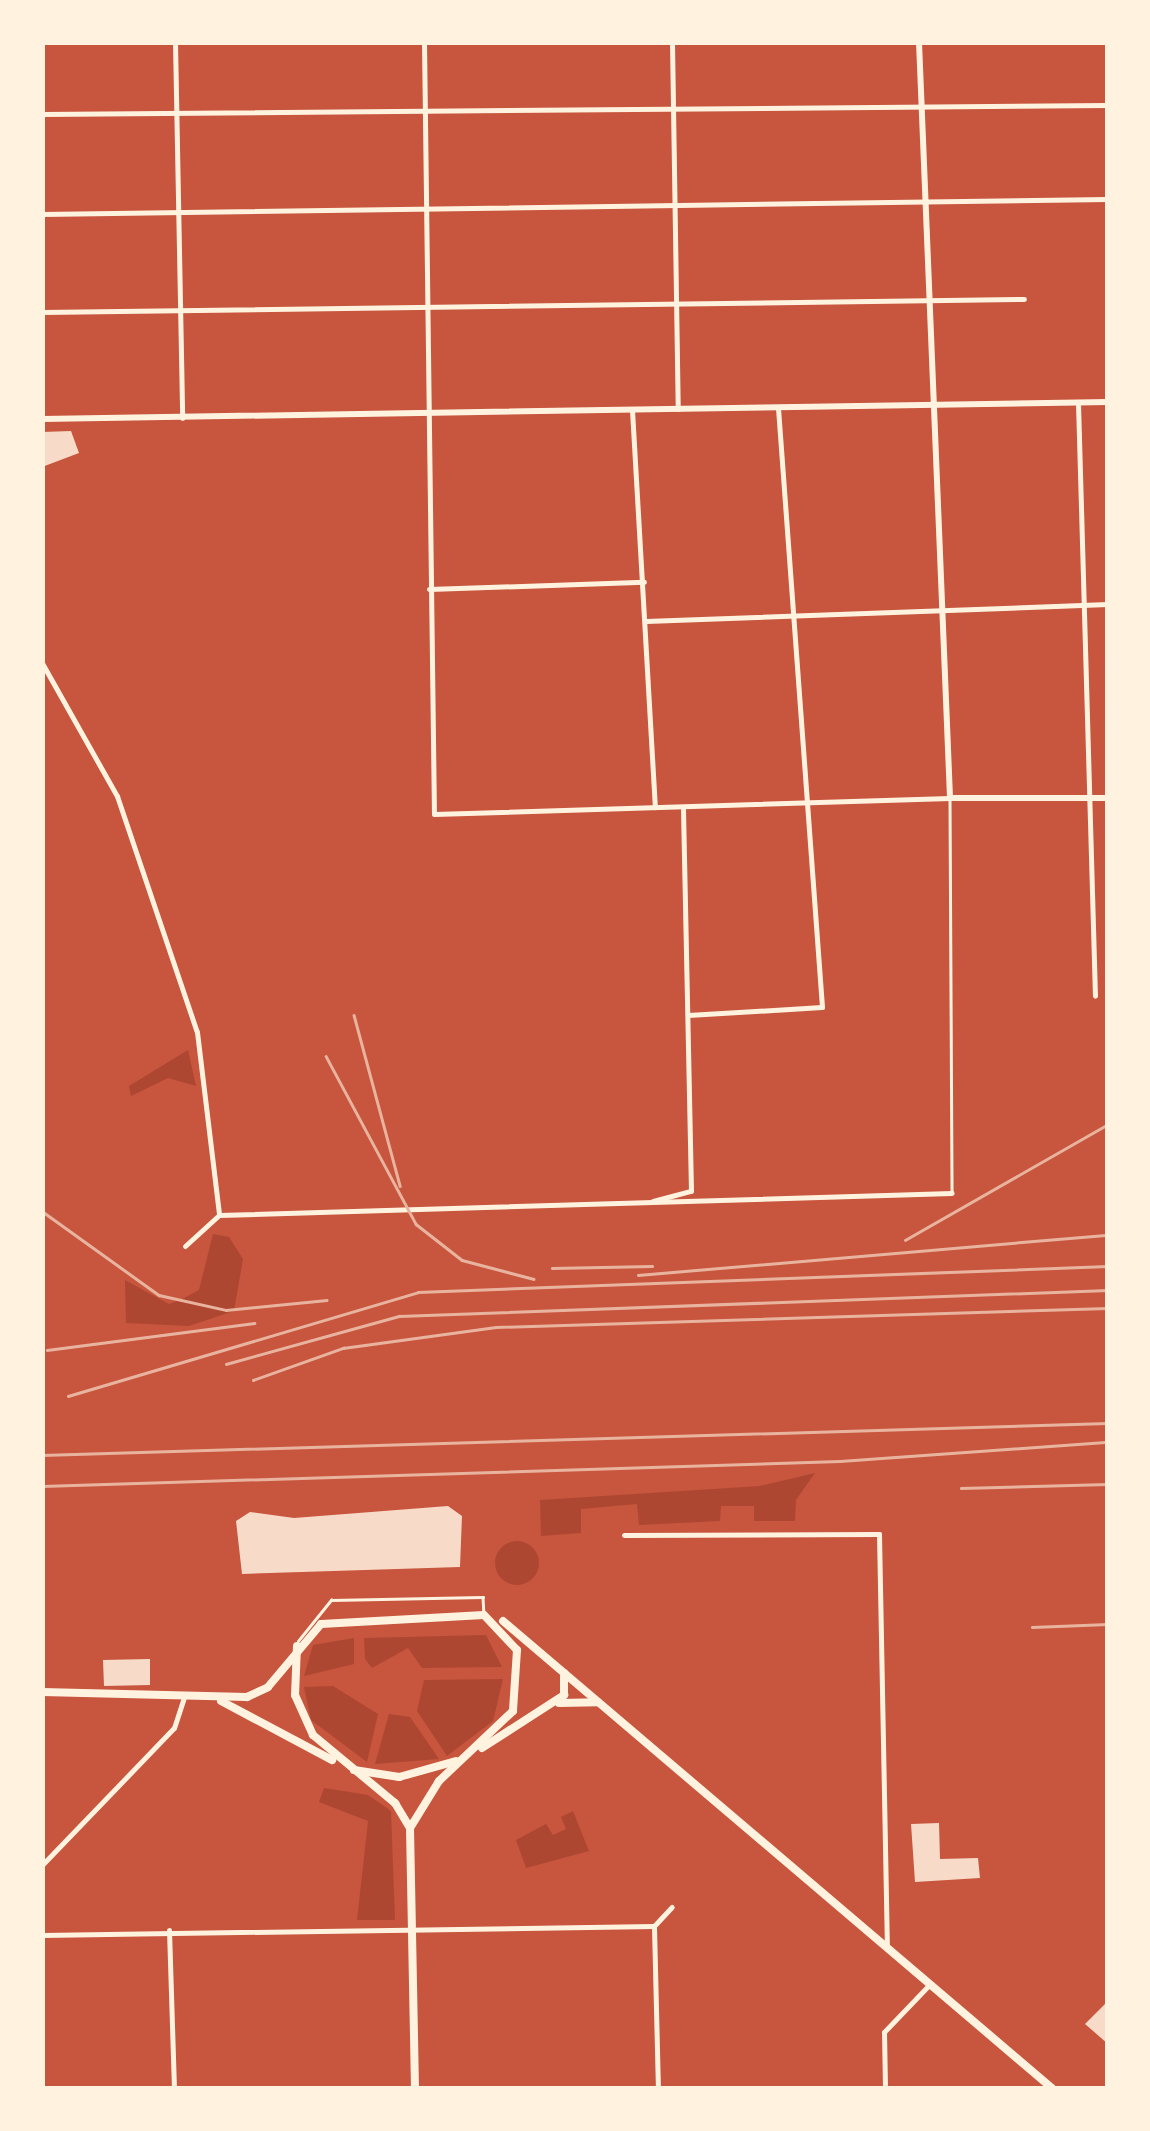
<!DOCTYPE html>
<html>
<head>
<meta charset="utf-8">
<style>
  body { margin:0 }
  #map { position:relative; width:1150px; height:2131px; overflow:hidden; background:#c8553d; font-family:Montserrat,sans-serif }
  div>[style] { position:absolute }
  .green>* { inset:0; background:#ae4732 }
  .round { border-radius:50% }
  .building>* { inset:0; background:#f7dbc8 }
  .service>* { height:2.5px; margin:-1.25px; padding:0 1.25px; transform-origin:1.25px; border-radius:1.25px; background:#fff3e0 }
  .minor>* { height:5px; margin:-2.5px; padding:0 2.5px; transform-origin:2.5px; border-radius:2.5px; background:#fff3e0 }
  .tertiary>* { height:6px; margin:-3px; padding:0 3px; transform-origin:3px; border-radius:3px; background:#fff3e0 }
  .secondary>* { height:8px; margin:-4px; padding:0 4px; transform-origin:4px; border-radius:4px; background:#fff3e0 }
  .rail>* { height:2.5px; margin:-1.25px; padding:0 1.25px; transform-origin:1.25px; border-radius:1.25px; background:#e9b49f }
  span { translate:-50% -50%; white-space:nowrap; text-align:center; line-height:1.15; -webkit-text-stroke:8px #fff3e0; paint-order:stroke }
  .frame { position:absolute; inset:0; border:45px solid #fff3e0; pointer-events:none }
</style>
</head>
<body>
<div id="map">
  <div class="green">
    <i style="clip-path:polygon(188px 1050px,196px 1086px,168px 1078px,131px 1096px,129px 1086px)"></i>
    <i style="clip-path:polygon(213px 1234px,229px 1237px,243px 1259px,234px 1311px,189px 1326px,126px 1323px,125px 1280px,169px 1304px,182px 1299px,199px 1290px)"></i>
    <i style="clip-path:polygon(815px 1473px,796px 1500px,795px 1521px,754px 1521px,754px 1506px,721px 1506px,720px 1521px,639px 1525px,637px 1504px,581px 1509px,581px 1533px,541px 1536px,540px 1500px,760px 1486px)"></i>
    <i class="round" style="left:495px;top:1541px;width:44px;height:44px"></i>
    <i style="clip-path:polygon(486px 1635px,502px 1667px,422px 1668px,408px 1648px,372px 1668px,365px 1659px,364px 1638px)"></i>
    <i style="clip-path:polygon(354px 1638px,354px 1664px,304px 1676px,313px 1645px)"></i>
    <i style="clip-path:polygon(503px 1679px,493px 1721px,447px 1756px,417px 1711px,424px 1680px)"></i>
    <i style="clip-path:polygon(333px 1686px,378px 1714px,367px 1762px,311px 1720px,304px 1687px)"></i>
    <i style="clip-path:polygon(389px 1714px,410px 1717px,439px 1759px,375px 1764px)"></i>
    <i style="clip-path:polygon(324px 1788px,368px 1795px,391px 1811px,395px 1920px,357px 1920px,368px 1821px,319px 1802px)"></i>
    <i style="clip-path:polygon(573px 1811px,589px 1851px,526px 1868px,516px 1840px,546px 1824px,553px 1835px,566px 1829px,561px 1817px)"></i>
  </div>
  <div class="building">
    <i style="clip-path:polygon(71px 431px,79px 453px,42px 467px,42px 432px)"></i>
    <i style="clip-path:polygon(448px 1506px,462px 1516px,460px 1567px,242px 1574px,236px 1521px,250px 1512px,294px 1518px)"></i>
    <i style="clip-path:polygon(150px 1659px,150px 1685px,104px 1686px,103px 1660px)"></i>
    <i style="clip-path:polygon(939px 1823px,940px 1859px,978px 1858px,980px 1878px,915px 1882px,911px 1824px)"></i>
    <i style="clip-path:polygon(1108px 2001px,1108px 2044px,1085px 2024px)"></i>
  </div>
  <div class="service">
    <i style="left:950px;top:800px;width:392px;rotate:89.7deg"></i>
    <i style="left:298px;top:1641px;width:53px;rotate:-51.2deg"></i>
    <i style="left:331px;top:1600px;width:152px;rotate:-1.1deg"></i>
    <i style="left:483px;top:1597px;width:17px;rotate:87deg"></i>
  </div>
  <div class="minor">
    <i style="left:175px;top:42px;width:376px;rotate:88.9deg"></i>
    <i style="left:424px;top:42px;width:772px;rotate:89.26deg"></i>
    <i style="left:434px;top:814px;width:516px;rotate:-1.78deg"></i>
    <i style="left:672px;top:42px;width:367px;rotate:89.1deg"></i>
    <i style="left:42px;top:114px;width:1066px;rotate:-0.48deg"></i>
    <i style="left:42px;top:214px;width:1066px;rotate:-0.81deg"></i>
    <i style="left:42px;top:312px;width:982px;rotate:-0.76deg"></i>
    <i style="left:1078px;top:403px;width:593px;rotate:88.36deg"></i>
    <i style="left:632px;top:410px;width:398px;rotate:86.7deg"></i>
    <i style="left:429px;top:589px;width:215px;rotate:-1.9deg"></i>
    <i style="left:646px;top:621px;width:462px;rotate:-2.1deg"></i>
    <i style="left:42px;top:663px;width:153px;rotate:60.6deg"></i>
    <i style="left:117px;top:796px;width:249px;rotate:71.3deg"></i>
    <i style="left:197px;top:1032px;width:184px;rotate:83.1deg"></i>
    <i style="left:219px;top:1215px;width:46px;rotate:137.6deg"></i>
    <i style="left:688px;top:1015px;width:134px;rotate:-3.4deg"></i>
    <i style="left:822px;top:1007px;width:601px;rotate:-94.2deg"></i>
    <i style="left:653px;top:1201px;width:39px;rotate:-15deg"></i>
    <i style="left:691px;top:1191px;width:383px;rotate:-91.2deg"></i>
    <i style="left:219px;top:1215px;width:733px;rotate:-1.72deg"></i>
    <i style="left:624px;top:1535px;width:255px;rotate:-0.2deg"></i>
    <i style="left:879px;top:1534px;width:412px;rotate:88.9deg"></i>
    <i style="left:42px;top:1865px;width:190px;rotate:-46.1deg"></i>
    <i style="left:174px;top:1728px;width:33px;rotate:-72deg"></i>
    <i style="left:654px;top:1927px;width:161px;rotate:88.6deg"></i>
    <i style="left:169px;top:1930px;width:158px;rotate:88.2deg"></i>
    <i style="left:42px;top:1935px;width:612px;rotate:-0.84deg"></i>
    <i style="left:654px;top:1926px;width:26px;rotate:-47deg"></i>
    <i style="left:885px;top:2088px;width:56px;rotate:-91deg"></i>
    <i style="left:884px;top:2032px;width:65px;rotate:-46.2deg"></i>
  </div>
  <div class="tertiary">
    <i style="left:919px;top:42px;width:757px;rotate:87.65deg"></i>
    <i style="left:950px;top:798px;width:158px"></i>
    <i style="left:42px;top:419px;width:1066px;rotate:-0.91deg"></i>
  </div>
  <div class="secondary">
    <i style="left:503px;top:1621px;width:721px;rotate:40.39deg"></i>
    <i style="left:297px;top:1646px;width:49px;rotate:92.3deg"></i>
    <i style="left:295px;top:1695px;width:44px;rotate:65.8deg"></i>
    <i style="left:313px;top:1735px;width:107px;rotate:39.7deg"></i>
    <i style="left:395px;top:1803px;width:29px;rotate:59deg"></i>
    <i style="left:410px;top:1828px;width:260px;rotate:88.9deg"></i>
    <i style="left:42px;top:1692px;width:205px;rotate:1.4deg"></i>
    <i style="left:247px;top:1697px;width:23px;rotate:-25deg"></i>
    <i style="left:268px;top:1687px;width:82px;rotate:-49.9deg"></i>
    <i style="left:321px;top:1624px;width:163px;rotate:-3.2deg"></i>
    <i style="left:484px;top:1615px;width:48px;rotate:46.7deg"></i>
    <i style="left:517px;top:1650px;width:61px;rotate:93.8deg"></i>
    <i style="left:513px;top:1711px;width:102px;rotate:136.6deg"></i>
    <i style="left:439px;top:1781px;width:55px;rotate:121.7deg"></i>
    <i style="left:221px;top:1701px;width:126px;rotate:28deg"></i>
    <i style="left:559px;top:1703px;width:39px;rotate:-1deg"></i>
    <i style="left:482px;top:1748px;width:98px;rotate:-32.9deg"></i>
    <i style="left:564px;top:1695px;width:22px;rotate:-90deg"></i>
    <i style="left:354px;top:1770px;width:46px;rotate:8.8deg"></i>
    <i style="left:399px;top:1777px;width:59px;rotate:-15.7deg"></i>
  </div>
  <div class="rail">
    <i style="left:354px;top:1015px;width:177px;rotate:74.9deg"></i>
    <i style="left:326px;top:1056px;width:191px;rotate:61.8deg"></i>
    <i style="left:416px;top:1224px;width:58px;rotate:38deg"></i>
    <i style="left:462px;top:1260px;width:74px;rotate:14.8deg"></i>
    <i style="left:42px;top:1211px;width:144px;rotate:35.7deg"></i>
    <i style="left:159px;top:1295px;width:69px;rotate:12.6deg"></i>
    <i style="left:226px;top:1310px;width:101px;rotate:-5.7deg"></i>
    <i style="left:905px;top:1240px;width:234px;rotate:-29.7deg"></i>
    <i style="left:552px;top:1268px;width:100px;rotate:-1.1deg"></i>
    <i style="left:638px;top:1275px;width:472px;rotate:-4.9deg"></i>
    <i style="left:47px;top:1350px;width:209px;rotate:-7.4deg"></i>
    <i style="left:226px;top:1364px;width:180px;rotate:-15.5deg"></i>
    <i style="left:399px;top:1316px;width:709px;rotate:-2.1deg"></i>
    <i style="left:253px;top:1380px;width:96px;rotate:-19.6deg"></i>
    <i style="left:343px;top:1348px;width:154px;rotate:-7.8deg"></i>
    <i style="left:496px;top:1327px;width:612px;rotate:-1.78deg"></i>
    <i style="left:68px;top:1396px;width:365px;rotate:-16.5deg"></i>
    <i style="left:418px;top:1292px;width:690px;rotate:-2.16deg"></i>
    <i style="left:42px;top:1455px;width:1066px;rotate:-1.72deg"></i>
    <i style="left:42px;top:1486px;width:798px;rotate:-1.79deg"></i>
    <i style="left:840px;top:1461px;width:269px;rotate:-4.1deg"></i>
    <i style="left:961px;top:1488px;width:147px;rotate:-1.6deg"></i>
    <i style="left:1032px;top:1627px;width:76px;rotate:-2.3deg"></i>
  </div>
  <div class="frame"></div>
</div>
</body>
</html>
